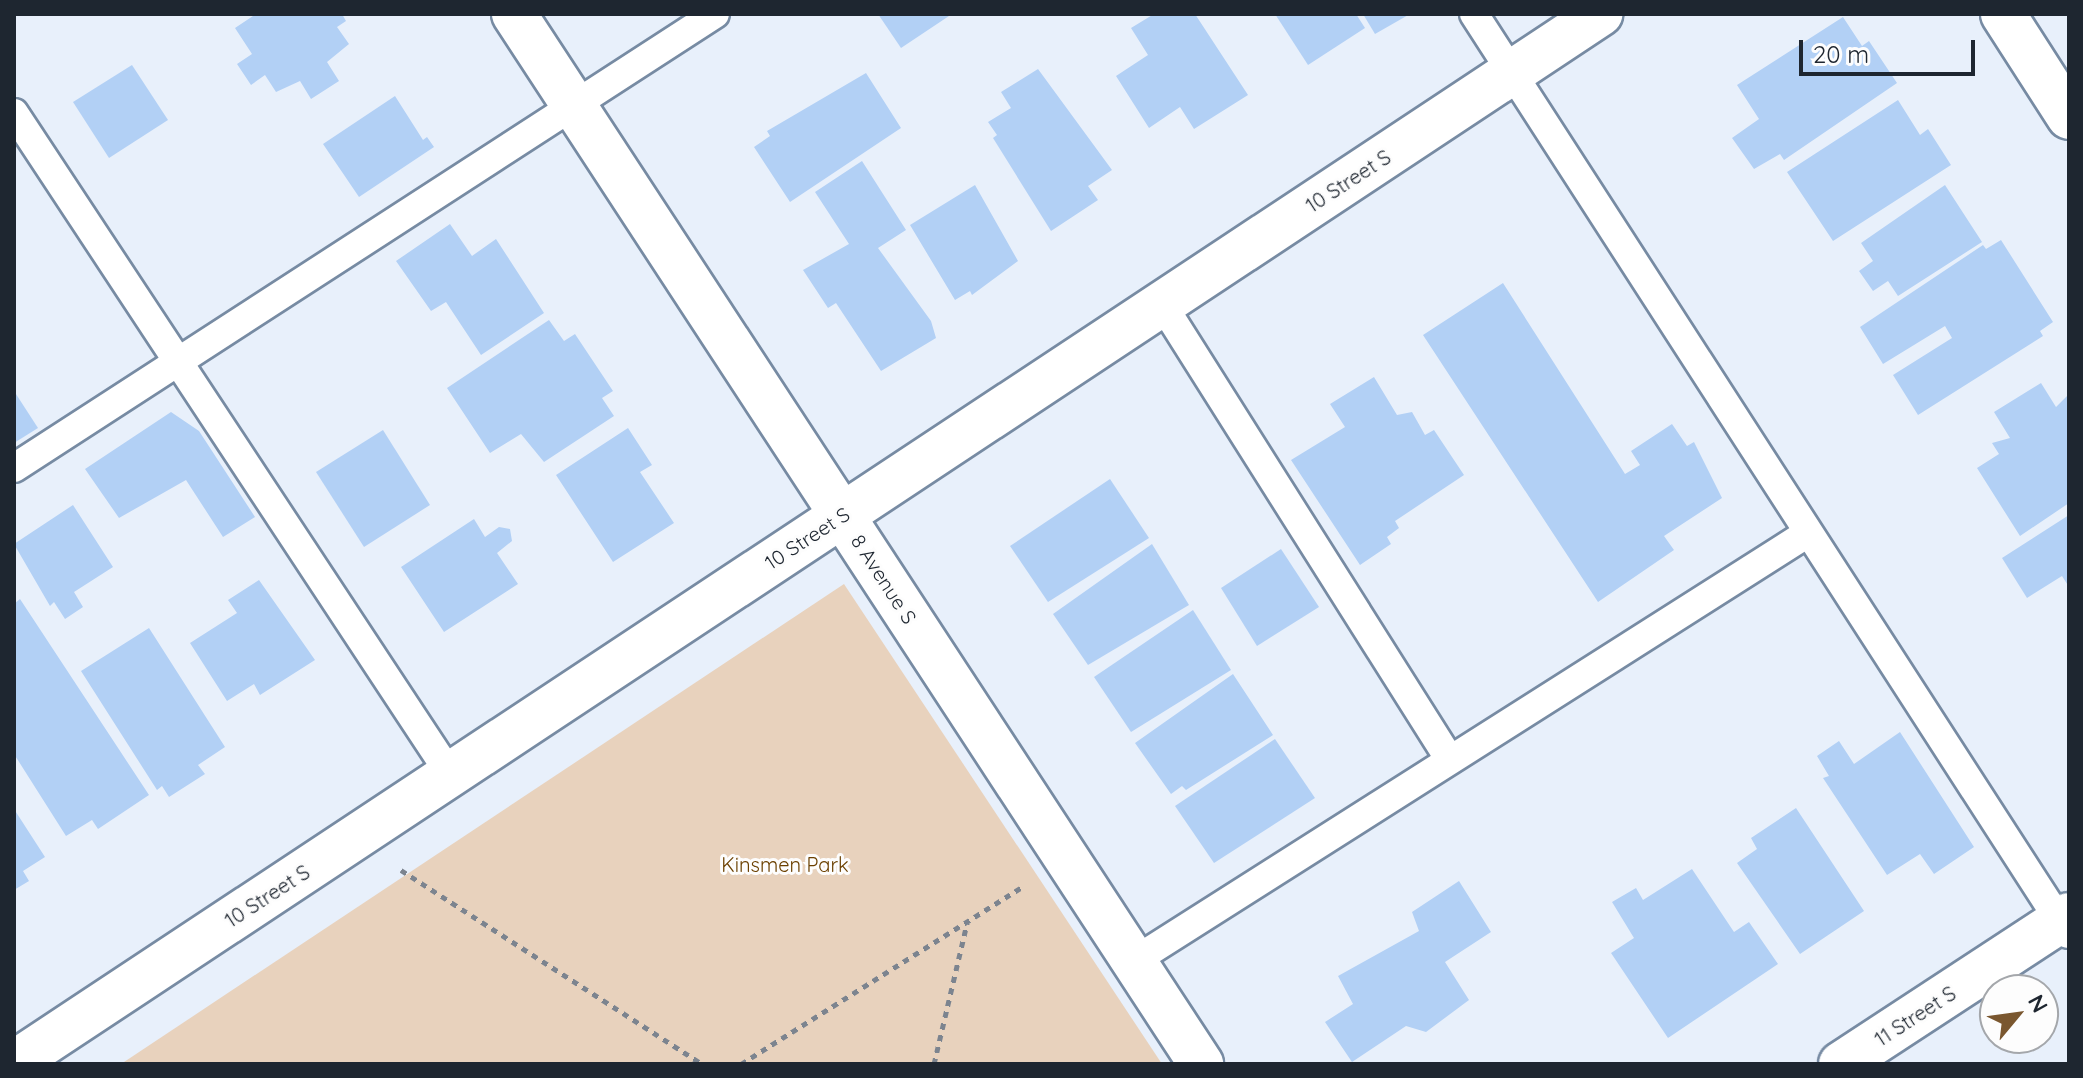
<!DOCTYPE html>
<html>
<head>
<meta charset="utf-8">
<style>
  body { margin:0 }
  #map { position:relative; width:2083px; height:1078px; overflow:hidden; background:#e8f0fb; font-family:Quicksand,sans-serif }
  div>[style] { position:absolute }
  .green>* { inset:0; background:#e8d2bd }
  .building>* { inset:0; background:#b2d0f5 }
  .path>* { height:5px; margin-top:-2.5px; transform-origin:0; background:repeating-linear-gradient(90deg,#7c848f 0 6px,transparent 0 12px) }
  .roads { filter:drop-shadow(2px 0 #778ba3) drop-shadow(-2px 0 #778ba3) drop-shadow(0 2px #778ba3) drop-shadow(0 -2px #778ba3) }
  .service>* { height:28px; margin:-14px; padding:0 14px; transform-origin:14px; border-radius:14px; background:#fff }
  .minor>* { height:44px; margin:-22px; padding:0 22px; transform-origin:22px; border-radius:22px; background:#fff }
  span { translate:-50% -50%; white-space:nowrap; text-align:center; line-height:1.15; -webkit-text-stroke:6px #fdfdfd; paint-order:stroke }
  .street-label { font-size:20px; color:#1e2630 }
  .park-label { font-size:20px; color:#6b4000 }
  .frame { position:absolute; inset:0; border:16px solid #1e2630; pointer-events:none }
  .north { position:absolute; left:1979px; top:974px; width:80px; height:80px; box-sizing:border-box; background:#fdfdfd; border:2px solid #a4a7ab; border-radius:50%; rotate:61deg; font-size:22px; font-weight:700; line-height:32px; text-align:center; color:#1e2630 }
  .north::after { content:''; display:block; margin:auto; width:28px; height:36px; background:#7a572f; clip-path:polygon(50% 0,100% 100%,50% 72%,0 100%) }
  .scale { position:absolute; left:1799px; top:40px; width:176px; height:36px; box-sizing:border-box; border:4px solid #1e2630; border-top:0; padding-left:10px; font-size:24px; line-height:28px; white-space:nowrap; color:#1e2630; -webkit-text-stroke:6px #fdfdfd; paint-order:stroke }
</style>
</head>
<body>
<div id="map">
  <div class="green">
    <i style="clip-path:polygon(844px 584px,1162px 1064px,121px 1064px)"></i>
  </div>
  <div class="building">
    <i style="clip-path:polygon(256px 14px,342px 14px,346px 21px,337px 27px,349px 44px,327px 62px,339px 81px,311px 99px,300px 81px,276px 92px,265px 75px,251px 85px,237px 64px,252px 54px,235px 28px)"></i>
    <i style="clip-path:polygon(878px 14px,952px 14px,901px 48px)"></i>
    <i style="clip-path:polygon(1154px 14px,1195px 14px,1248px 95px,1194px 129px,1180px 107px,1149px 128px,1116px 76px,1148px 55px,1131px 28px)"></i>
    <i style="clip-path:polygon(1275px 14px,1356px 14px,1365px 28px,1308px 65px)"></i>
    <i style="clip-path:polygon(1363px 14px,1410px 14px,1375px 34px)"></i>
    <i style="clip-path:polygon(1843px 17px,1862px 46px,1869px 41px,1897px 83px,1784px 160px,1780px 154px,1754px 169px,1732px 138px,1759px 119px,1737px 85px)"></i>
    <i style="clip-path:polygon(132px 65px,168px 120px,109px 158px,73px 102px)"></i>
    <i style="clip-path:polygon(1038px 69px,1112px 170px,1088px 186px,1098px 200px,1051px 231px,993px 138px,997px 135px,988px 122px,1011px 108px,1001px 92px)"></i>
    <i style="clip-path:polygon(866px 73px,901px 128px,790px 202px,754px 147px,770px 136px,767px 131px)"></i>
    <i style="clip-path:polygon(395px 96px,423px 140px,427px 137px,434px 147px,359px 197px,323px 144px)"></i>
    <i style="clip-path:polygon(1898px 100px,1920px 135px,1928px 129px,1951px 165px,1833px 241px,1787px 172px)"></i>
    <i style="clip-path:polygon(862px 161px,906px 230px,878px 248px,931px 321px,936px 338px,881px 371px,836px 303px,828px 308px,803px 270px,849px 244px,815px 192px)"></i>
    <i style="clip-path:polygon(975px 185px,1018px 261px,972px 295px,970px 291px,955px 300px,910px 225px)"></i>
    <i style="clip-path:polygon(1945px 185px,1982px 242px,1898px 296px,1888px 281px,1873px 291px,1859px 271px,1873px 261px,1861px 243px)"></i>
    <i style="clip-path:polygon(450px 224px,472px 256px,496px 239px,544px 313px,481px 355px,446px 302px,431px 311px,396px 261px)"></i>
    <i style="clip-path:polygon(2001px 240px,2053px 322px,2040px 331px,2043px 336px,1918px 415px,1893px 375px,1952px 338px,1945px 326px,1883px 364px,1860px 327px,1983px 245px,1986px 249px)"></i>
    <i style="clip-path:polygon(1503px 283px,1625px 474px,1640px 465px,1631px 451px,1672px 424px,1687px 446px,1694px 442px,1722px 498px,1664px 536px,1674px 550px,1598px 602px,1423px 335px)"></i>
    <i style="clip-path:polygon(549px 320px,564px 341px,575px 334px,613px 391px,602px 398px,614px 416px,544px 462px,521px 434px,490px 453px,447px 388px)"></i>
    <i style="clip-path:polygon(1374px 377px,1397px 415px,1412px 412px,1425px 435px,1434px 430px,1464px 475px,1395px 521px,1399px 528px,1387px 537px,1391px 544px,1360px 565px,1291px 460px,1345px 427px,1330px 404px)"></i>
    <i style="clip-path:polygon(2041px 383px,2056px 407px,2069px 394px,2069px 503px,2020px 536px,1977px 468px,1999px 454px,1992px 443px,2010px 438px,1994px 412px)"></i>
    <i style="clip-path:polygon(14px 391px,38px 428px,14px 443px)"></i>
    <i style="clip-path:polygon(171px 412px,199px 431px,255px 517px,223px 537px,186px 480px,119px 518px,85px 469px)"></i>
    <i style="clip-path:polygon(628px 428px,652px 465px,640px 472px,674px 523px,613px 562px,556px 475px)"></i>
    <i style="clip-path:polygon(383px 430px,430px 505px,364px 547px,316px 472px)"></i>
    <i style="clip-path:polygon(1110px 479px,1149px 538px,1048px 602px,1010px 546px)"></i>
    <i style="clip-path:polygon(73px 505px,113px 567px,74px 592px,83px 607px,65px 619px,54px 602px,50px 606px,14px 544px)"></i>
    <i style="clip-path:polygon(2069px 515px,2069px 587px,2062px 576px,2027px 598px,2002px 558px)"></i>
    <i style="clip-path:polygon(474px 519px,485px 537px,499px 527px,510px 529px,512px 541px,497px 553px,518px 584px,444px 632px,401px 567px)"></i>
    <i style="clip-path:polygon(1152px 544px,1189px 605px,1088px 665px,1053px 614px)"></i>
    <i style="clip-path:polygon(1281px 549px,1319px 607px,1257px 646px,1221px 588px)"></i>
    <i style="clip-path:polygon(259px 580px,315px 660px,260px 695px,254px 684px,227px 701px,190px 643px,237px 613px,228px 600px)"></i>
    <i style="clip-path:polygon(20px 599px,149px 795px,98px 829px,92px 820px,66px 836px,14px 754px,14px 604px)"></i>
    <i style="clip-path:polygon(1193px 610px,1231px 670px,1131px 732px,1094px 677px)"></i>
    <i style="clip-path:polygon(149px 628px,225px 747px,198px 765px,205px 774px,169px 797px,162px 786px,157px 790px,81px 671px)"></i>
    <i style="clip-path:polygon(1233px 674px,1273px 735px,1186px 790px,1182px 786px,1171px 794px,1135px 743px)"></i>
    <i style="clip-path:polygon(1900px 732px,1974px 847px,1934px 874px,1920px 854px,1887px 875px,1823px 778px,1829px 776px,1817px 756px,1839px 741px,1854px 764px)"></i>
    <i style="clip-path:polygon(1275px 739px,1315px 798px,1214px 863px,1175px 806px)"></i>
    <i style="clip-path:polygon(1796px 808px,1864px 911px,1800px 954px,1737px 863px,1757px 849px,1751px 838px)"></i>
    <i style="clip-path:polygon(14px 809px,45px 857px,23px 871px,29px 881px,14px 890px)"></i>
    <i style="clip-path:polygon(1692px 869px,1734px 932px,1749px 922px,1778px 964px,1668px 1038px,1611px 953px,1634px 938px,1612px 902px,1636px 888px,1643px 900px)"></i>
    <i style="clip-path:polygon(1459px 881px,1491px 932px,1445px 962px,1469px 1000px,1426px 1032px,1406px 1026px,1352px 1062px,1325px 1022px,1353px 1004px,1338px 976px,1419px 931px,1412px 912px)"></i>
  </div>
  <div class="path">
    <i style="left:401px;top:870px;width:358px;rotate:32.8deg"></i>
    <i style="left:741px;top:1064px;width:332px;rotate:-32.2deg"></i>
    <i style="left:934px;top:1064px;width:145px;rotate:-76.8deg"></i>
  </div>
  <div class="roads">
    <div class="service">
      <i style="left:1474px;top:14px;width:1095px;rotate:57.15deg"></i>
      <i style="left:14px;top:113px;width:792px;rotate:56.59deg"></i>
      <i style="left:1162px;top:304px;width:539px;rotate:57.72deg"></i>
      <i style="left:14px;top:468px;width:835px;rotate:-32.93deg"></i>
      <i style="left:1134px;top:961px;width:798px;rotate:-32.42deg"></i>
    </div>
    <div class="minor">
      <i style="left:514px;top:14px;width:1255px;rotate:56.8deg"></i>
      <i style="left:2003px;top:14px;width:122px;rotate:57.3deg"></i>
      <i style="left:14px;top:1063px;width:1902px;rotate:-33.48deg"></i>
      <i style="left:1841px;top:1064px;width:272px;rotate:-33.2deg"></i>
    </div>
  </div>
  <div class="street-label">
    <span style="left:1348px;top:181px;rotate:-33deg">10 Street S</span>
    <span style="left:807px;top:538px;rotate:-33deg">10 Street S</span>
    <span style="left:884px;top:579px;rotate:57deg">8 Avenue S</span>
    <span style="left:267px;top:896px;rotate:-33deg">10 Street S</span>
    <span style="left:1915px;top:1016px;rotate:-33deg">11 Street S</span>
  </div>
  <div class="park-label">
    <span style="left:785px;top:864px">Kinsmen Park</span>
  </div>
  <div class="frame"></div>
  <div class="north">N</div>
  <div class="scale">20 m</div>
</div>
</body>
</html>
